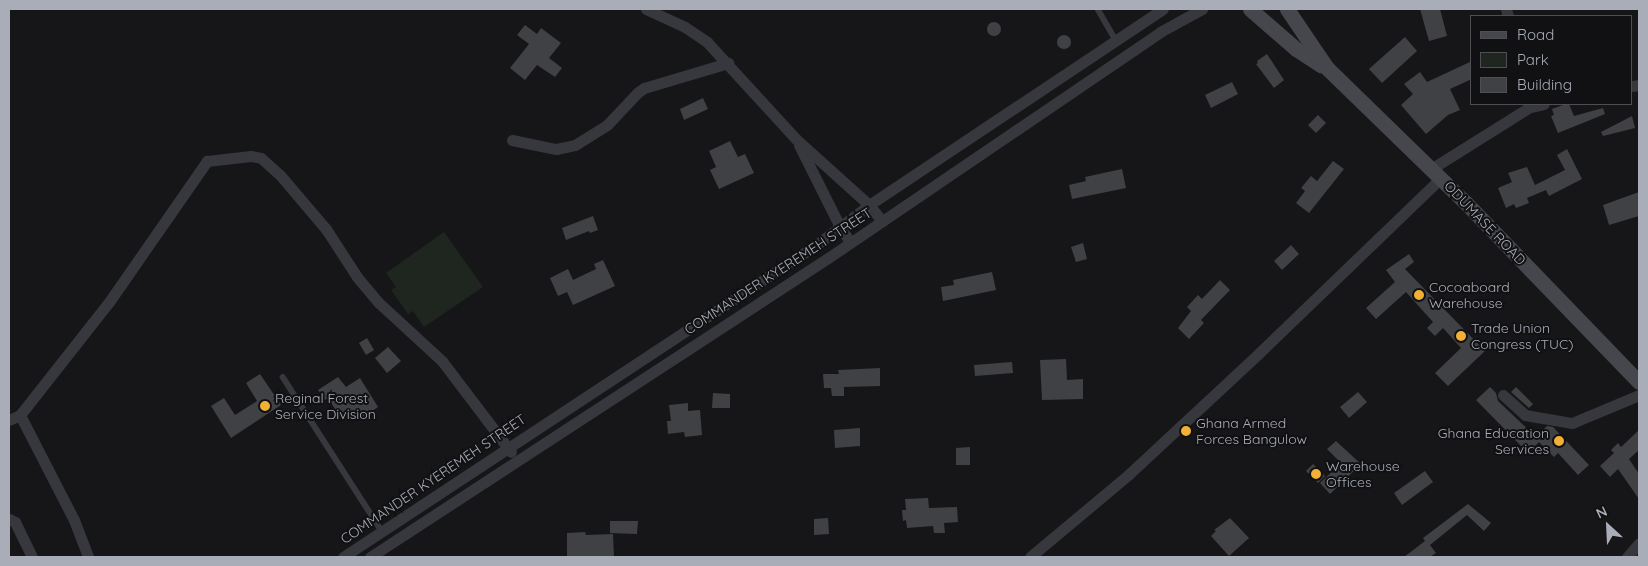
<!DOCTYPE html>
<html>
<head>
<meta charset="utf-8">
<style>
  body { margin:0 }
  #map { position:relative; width:1648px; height:566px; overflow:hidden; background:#161618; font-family:Quicksand,sans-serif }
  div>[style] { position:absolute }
  .green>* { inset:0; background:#1e261f }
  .building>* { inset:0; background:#404145 }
  .round { border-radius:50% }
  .lane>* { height:5.5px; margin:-2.75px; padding:0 2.75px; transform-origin:2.75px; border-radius:2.75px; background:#37383d }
  .street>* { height:11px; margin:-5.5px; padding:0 5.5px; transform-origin:5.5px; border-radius:5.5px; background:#37383d }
  .secondary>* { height:15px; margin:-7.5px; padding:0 7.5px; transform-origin:7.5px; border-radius:7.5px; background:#45474d }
  .dots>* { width:14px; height:14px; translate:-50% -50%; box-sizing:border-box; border:2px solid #111113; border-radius:50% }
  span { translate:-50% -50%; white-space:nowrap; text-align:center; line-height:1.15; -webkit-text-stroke:4px #111113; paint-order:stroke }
  .street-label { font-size:14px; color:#a8adb8 }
  .poi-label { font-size:14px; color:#a8adb8 }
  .left { translate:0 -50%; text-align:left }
  .right { translate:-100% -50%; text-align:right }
  .frame { position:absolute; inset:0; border:10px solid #a8adb8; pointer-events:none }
  .legend { position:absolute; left:1470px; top:15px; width:162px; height:90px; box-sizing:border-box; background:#111113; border:1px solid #4d4f55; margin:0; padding:6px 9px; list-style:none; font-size:15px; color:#a8adb8 }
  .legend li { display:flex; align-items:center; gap:10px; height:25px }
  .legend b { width:25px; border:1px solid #4d4f55 }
  .north { position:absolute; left:1583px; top:501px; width:50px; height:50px; -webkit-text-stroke:4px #111113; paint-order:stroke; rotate:335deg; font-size:14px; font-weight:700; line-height:20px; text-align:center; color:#a8adb8 }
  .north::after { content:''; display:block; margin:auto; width:18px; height:22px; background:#a8adb8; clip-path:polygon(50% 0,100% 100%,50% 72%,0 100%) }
</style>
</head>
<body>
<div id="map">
  <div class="green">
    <i style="clip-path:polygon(444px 232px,483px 287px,424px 327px,413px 311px,408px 314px,391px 290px,396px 287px,386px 273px)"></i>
  </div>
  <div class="building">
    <i style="clip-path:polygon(1420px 9px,1440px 9px,1447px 36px,1429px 41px)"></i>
    <i class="round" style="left:987px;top:22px;width:14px;height:14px"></i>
    <i style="clip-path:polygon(525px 25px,537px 34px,541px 28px,561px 43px,549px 58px,562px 68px,555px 77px,537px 65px,525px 80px,510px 68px,529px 44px,517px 35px)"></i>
    <i class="round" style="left:1057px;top:35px;width:14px;height:14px"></i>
    <i style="clip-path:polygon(1405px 37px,1417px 51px,1382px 83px,1369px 69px)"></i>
    <i style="clip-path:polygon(1267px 54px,1284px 80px,1274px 88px,1256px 64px,1258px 63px,1257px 61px)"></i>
    <i style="clip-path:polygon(1472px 61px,1472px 79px,1450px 89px,1460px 110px,1448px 115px,1426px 134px,1401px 105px,1413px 94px,1404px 84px,1420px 72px,1427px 82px)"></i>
    <i style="clip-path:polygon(1232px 82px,1238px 94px,1211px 108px,1205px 95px)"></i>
    <i style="clip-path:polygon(703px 98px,708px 109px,684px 120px,680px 109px)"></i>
    <i style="clip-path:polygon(1566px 104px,1569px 104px,1574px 116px,1603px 108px,1605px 114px,1558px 133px,1551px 116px,1554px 115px,1552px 109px)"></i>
    <i style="clip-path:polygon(1318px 115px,1326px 123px,1316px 133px,1308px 125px)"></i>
    <i style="clip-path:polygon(1632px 116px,1635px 128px,1603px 136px,1601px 132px)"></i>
    <i style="clip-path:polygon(730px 141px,738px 157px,745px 154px,754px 173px,719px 189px,710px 170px,716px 167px,709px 151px)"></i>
    <i style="clip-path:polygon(1567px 149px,1582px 179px,1549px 196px,1546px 190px,1527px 198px,1529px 203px,1516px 208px,1514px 204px,1506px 208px,1498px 188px,1512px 182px,1508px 173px,1527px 167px,1535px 185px,1565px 170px,1557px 155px)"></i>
    <i style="clip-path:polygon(1333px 161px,1344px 169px,1309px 213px,1296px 203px,1305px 191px,1301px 188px,1311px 176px,1317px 181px)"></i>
    <i style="clip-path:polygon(1122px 169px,1126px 188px,1072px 199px,1069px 185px,1086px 181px,1085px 177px)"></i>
    <i style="clip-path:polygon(1639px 192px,1639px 216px,1609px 225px,1603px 205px)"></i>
    <i style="clip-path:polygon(593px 216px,598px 230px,590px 233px,589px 231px,566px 240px,562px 228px)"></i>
    <i style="clip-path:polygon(1083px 243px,1087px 259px,1076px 262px,1071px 247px)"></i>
    <i style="clip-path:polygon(1291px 245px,1299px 254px,1282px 270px,1274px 261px)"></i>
    <i style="clip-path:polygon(1409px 254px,1414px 262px,1405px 269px,1485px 351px,1448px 386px,1435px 373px,1461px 348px,1443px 328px,1435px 336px,1427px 328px,1433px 322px,1406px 292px,1376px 319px,1366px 308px,1395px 282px,1386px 270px)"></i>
    <i style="clip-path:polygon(603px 260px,615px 286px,573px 305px,567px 292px,558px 296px,550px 278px,568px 269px,573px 280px,596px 269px,594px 264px)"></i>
    <i style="clip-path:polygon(992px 272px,996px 290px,943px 301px,941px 287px,954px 285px,953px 280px)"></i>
    <i style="clip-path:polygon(1220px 280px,1230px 290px,1201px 320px,1204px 323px,1189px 339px,1178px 328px,1191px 311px,1187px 307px,1198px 295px,1202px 299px)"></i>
    <i style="clip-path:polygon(367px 338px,374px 350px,366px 355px,359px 343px)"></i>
    <i style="clip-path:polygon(388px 347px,401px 361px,387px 373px,375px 358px)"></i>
    <i style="clip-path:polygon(1066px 359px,1067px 380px,1083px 379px,1083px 399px,1042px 400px,1040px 360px)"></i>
    <i style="clip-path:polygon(1012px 362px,1013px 373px,975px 376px,974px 365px)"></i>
    <i style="clip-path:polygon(880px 368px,880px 386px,844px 387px,844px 396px,832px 396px,831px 388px,824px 388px,823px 374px,839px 374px,838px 370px)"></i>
    <i style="clip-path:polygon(260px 374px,281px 405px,231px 438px,211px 406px,224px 398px,235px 415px,257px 401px,246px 383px)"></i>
    <i style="clip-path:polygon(338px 377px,346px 387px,360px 378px,378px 407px,362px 418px,358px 411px,343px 421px,328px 398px,325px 400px,318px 390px)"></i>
    <i style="clip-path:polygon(1490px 387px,1496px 393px,1498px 401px,1536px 437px,1547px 426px,1553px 427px,1589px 465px,1578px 475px,1558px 453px,1554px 457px,1539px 442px,1528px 453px,1476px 400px)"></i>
    <i style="clip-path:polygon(1516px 387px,1533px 404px,1529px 408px,1511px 392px)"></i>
    <i style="clip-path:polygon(1358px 392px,1367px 402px,1349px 418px,1340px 407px)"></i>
    <i style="clip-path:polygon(713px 393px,730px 394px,730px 408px,712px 408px)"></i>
    <i style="clip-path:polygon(688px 403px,688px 411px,700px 410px,702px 435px,685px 437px,684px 432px,668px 434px,667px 421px,671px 421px,669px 405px)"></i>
    <i style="clip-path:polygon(860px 428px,860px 446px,835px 448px,834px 430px)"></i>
    <i style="clip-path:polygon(1639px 430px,1639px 450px,1629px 459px,1639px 474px,1639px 499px,1618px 469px,1610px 477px,1600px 466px,1614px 453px,1611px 450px,1618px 443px,1621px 447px)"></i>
    <i style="clip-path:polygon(1336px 441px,1361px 464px,1330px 494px,1320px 483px,1341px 463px,1327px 449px)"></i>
    <i style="clip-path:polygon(970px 447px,970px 465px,956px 465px,956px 448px)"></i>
    <i style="clip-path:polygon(1313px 464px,1325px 476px,1318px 483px,1306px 471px)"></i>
    <i style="clip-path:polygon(1425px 471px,1433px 482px,1402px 505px,1394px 493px)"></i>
    <i style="clip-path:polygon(928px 498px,929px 508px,957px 507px,958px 522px,944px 523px,945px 533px,934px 533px,933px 526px,907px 528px,906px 520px,903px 521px,902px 510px,906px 510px,905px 499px)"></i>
    <i style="clip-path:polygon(1468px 504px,1491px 523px,1484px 531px,1467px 515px,1430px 545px,1436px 553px,1430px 557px,1404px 557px,1425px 541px,1423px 538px)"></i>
    <i style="clip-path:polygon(828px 518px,829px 534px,814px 535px,814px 519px)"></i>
    <i style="clip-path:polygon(1230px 518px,1249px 538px,1229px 556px,1211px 536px,1216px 531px,1214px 530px)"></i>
    <i style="clip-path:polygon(610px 521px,638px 521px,637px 534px,610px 533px)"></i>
    <i style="clip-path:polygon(585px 532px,586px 535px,613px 534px,614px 557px,567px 557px,567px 533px)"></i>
  </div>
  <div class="lane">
    <i style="left:1098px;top:9px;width:36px;rotate:60deg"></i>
    <i style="left:283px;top:377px;width:183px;rotate:57.3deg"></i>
  </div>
  <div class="street">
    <i style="left:646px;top:9px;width:43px;rotate:24.8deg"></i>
    <i style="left:685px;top:27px;width:27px;rotate:34deg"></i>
    <i style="left:707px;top:42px;width:132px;rotate:47.5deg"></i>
    <i style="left:796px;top:139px;width:98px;rotate:42.1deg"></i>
    <i style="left:869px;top:205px;width:21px;rotate:51deg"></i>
    <i style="left:1506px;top:9px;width:7px;rotate:74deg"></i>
    <i style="left:1632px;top:86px;width:7px;rotate:-8deg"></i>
    <i style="left:512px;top:140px;width:45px;rotate:11.6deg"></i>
    <i style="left:556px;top:149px;width:19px;rotate:-12deg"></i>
    <i style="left:575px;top:145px;width:38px;rotate:-32deg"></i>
    <i style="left:607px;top:125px;width:44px;rotate:-46.8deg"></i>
    <i style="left:637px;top:93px;width:9px;rotate:-36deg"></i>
    <i style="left:644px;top:88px;width:88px;rotate:-16.6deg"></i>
    <i style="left:799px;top:145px;width:92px;rotate:63.4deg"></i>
    <i style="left:840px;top:227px;width:18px;rotate:56deg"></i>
    <i style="left:1431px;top:169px;width:117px;rotate:-32.1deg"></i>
    <i style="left:1530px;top:107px;width:14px;rotate:-12deg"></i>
    <i style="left:1503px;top:395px;width:30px;rotate:42deg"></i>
    <i style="left:1525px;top:415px;width:48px;rotate:9.7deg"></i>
    <i style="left:1572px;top:423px;width:73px;rotate:-22.7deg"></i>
    <i style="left:20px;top:415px;width:118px;rotate:62.8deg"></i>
    <i style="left:74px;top:520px;width:40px;rotate:69deg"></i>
    <i style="left:9px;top:420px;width:12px;rotate:-24deg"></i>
    <i style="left:20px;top:415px;width:144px;rotate:-51.8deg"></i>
    <i style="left:109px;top:302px;width:172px;rotate:-55.2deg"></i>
    <i style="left:207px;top:161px;width:44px;rotate:-6.5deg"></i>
    <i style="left:251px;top:156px;width:10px;rotate:11deg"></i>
    <i style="left:261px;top:158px;width:25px;rotate:42deg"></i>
    <i style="left:280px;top:175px;width:71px;rotate:49.6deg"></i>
    <i style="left:326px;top:229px;width:57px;rotate:57.1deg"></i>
    <i style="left:357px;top:277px;width:34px;rotate:50deg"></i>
    <i style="left:379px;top:303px;width:86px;rotate:42.6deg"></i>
    <i style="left:442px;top:361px;width:114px;rotate:52.8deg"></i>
    <i style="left:9px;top:519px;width:7px;rotate:27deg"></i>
    <i style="left:15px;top:522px;width:39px;rotate:64deg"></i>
    <i style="left:343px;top:557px;width:567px;rotate:-33.41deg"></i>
    <i style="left:816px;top:245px;width:66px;rotate:-37deg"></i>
    <i style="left:869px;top:205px;width:353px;rotate:-33.7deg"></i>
    <i style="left:370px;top:557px;width:547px;rotate:-33.14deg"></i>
    <i style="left:828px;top:258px;width:402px;rotate:-34.2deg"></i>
    <i style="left:1160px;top:32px;width:48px;rotate:-28.7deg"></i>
    <i style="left:1030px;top:557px;width:128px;rotate:-39.9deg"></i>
    <i style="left:1128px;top:475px;width:178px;rotate:-42.9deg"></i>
    <i style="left:1258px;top:354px;width:254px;rotate:-43.9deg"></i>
    <i style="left:1627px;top:557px;width:18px;rotate:-49deg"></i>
  </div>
  <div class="secondary">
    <i style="left:1250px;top:9px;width:61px;rotate:41deg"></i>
    <i style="left:1296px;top:49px;width:30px;rotate:33deg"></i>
    <i style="left:1287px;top:9px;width:71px;rotate:55.9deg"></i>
    <i style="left:1327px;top:68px;width:192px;rotate:44.2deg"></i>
    <i style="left:1465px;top:202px;width:250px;rotate:46deg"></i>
  </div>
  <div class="dots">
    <i style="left:1419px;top:295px;background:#f2b134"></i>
    <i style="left:1461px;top:336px;background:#f2b134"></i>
    <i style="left:265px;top:406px;background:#f2b134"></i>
    <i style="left:1186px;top:431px;background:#f2b134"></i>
    <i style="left:1559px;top:441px;background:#f2b134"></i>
    <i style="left:1316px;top:474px;background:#f2b134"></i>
  </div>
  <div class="street-label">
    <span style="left:1485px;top:223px;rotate:46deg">ODUMASE ROAD</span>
    <span style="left:778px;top:271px;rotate:-33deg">COMMANDER KYEREMEH STREET</span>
    <span style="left:433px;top:479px;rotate:-34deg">COMMANDER KYEREMEH STREET</span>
  </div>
  <div class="poi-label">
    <span class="left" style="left:1429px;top:295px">Cocoaboard<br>Warehouse</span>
    <span class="left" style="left:1471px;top:336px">Trade Union<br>Congress (TUC)</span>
    <span class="left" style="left:275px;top:406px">Reginal Forest<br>Service Division</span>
    <span class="left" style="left:1196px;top:431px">Ghana Armed<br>Forces Bangulow</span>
    <span class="right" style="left:1549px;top:441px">Ghana Education<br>Services</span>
    <span class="left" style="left:1326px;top:474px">Warehouse<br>Offices</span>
  </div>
  <div class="frame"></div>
  <ul class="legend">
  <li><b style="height:6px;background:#45474d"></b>Road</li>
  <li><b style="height:14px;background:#1e261f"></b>Park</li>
  <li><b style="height:14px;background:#404145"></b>Building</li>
  </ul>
  <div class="north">N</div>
</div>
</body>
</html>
